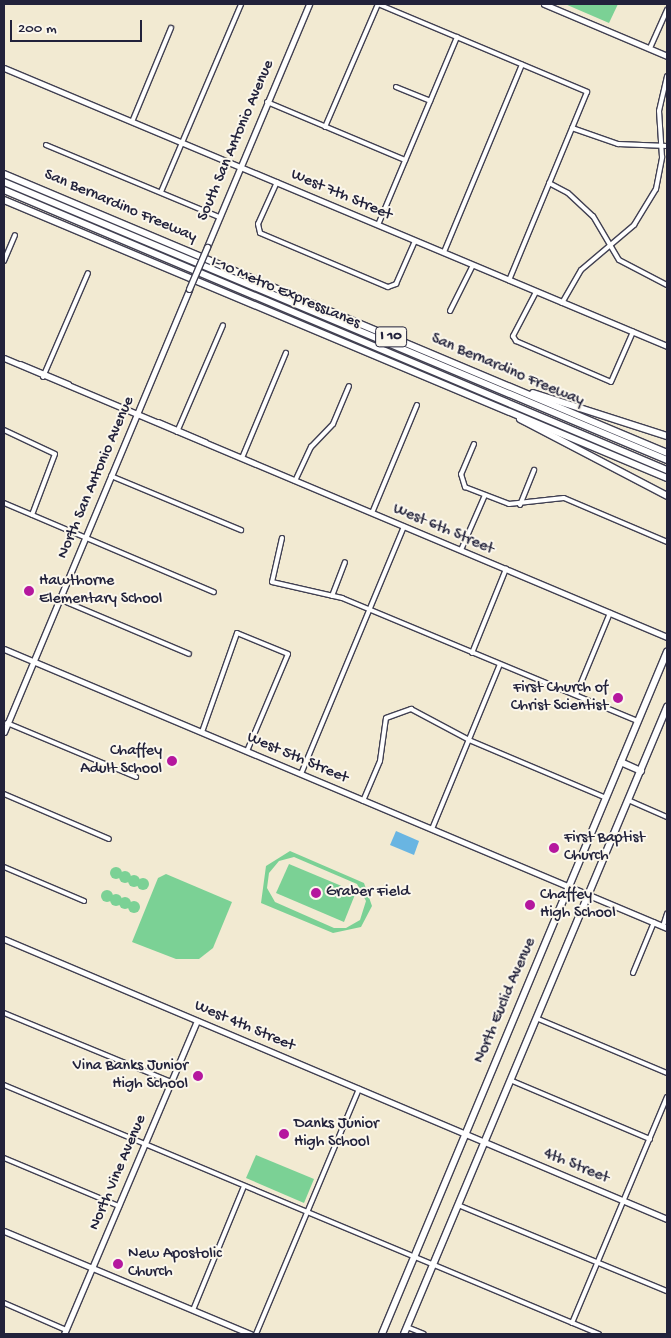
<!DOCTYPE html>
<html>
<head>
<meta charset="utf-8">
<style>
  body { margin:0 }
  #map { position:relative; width:671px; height:1338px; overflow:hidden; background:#f2ead2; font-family:"Gochi Hand",sans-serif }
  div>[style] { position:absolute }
  .green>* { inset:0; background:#7bd195 }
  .round { border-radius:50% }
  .water>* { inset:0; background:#69b5e2 }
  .roads { filter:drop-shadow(1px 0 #414052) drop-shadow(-1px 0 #414052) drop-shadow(0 1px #414052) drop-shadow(0 -1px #414052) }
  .street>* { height:4px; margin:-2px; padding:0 2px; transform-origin:2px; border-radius:2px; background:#fff }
  .secondary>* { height:5px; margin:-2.5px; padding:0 2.5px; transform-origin:2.5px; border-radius:2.5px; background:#fff }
  .primary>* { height:5.5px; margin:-2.75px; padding:0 2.75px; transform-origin:2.75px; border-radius:2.75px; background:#fff }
  .highway>* { height:6px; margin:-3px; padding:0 3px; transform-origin:3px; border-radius:3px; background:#fff }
  .bridges { filter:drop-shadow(1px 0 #414052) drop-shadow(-1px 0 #414052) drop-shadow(0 1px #414052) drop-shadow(0 -1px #414052) }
  .secondary-bridge>* { height:5px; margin:-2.5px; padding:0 2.5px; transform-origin:2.5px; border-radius:2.5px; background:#fff }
  .dots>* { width:14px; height:14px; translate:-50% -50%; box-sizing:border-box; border:2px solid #fbf7ec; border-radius:50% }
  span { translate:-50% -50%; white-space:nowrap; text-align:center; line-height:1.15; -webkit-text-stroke:4px #fbf7ec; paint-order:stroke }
  .shield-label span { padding:1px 4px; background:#fbf7ec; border:1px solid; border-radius:4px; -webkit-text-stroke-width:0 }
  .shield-label { font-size:15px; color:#22223b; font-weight:700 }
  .street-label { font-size:16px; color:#22223b }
  .poi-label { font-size:16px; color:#22223b }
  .left { translate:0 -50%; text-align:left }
  .right { translate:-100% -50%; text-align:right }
  .frame { position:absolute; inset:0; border:5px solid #22223b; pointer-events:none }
  .scale { position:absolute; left:10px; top:20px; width:132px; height:22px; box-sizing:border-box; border:2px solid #22223b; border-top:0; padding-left:6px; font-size:15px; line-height:18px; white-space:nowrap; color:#22223b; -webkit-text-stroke:4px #fbf7ec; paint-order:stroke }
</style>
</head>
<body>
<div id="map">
  <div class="green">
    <i style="clip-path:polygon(565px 4px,618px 4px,609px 23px)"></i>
    <i style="clip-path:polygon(evenodd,290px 851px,364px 883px,372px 906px,361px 927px,333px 933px,261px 903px,266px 866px,290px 851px,294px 857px,357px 884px,366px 901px,360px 920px,346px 928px,334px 928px,275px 902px,267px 888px,269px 873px,279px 861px,294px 857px)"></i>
    <i style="clip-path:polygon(289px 864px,356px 892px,344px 922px,276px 893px)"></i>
    <i class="round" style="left:110px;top:867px;width:12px;height:12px"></i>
    <i class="round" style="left:119px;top:871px;width:12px;height:12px"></i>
    <i style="clip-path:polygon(166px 874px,232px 902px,213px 948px,199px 959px,176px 959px,132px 942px,158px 878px)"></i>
    <i class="round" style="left:128px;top:875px;width:12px;height:12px"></i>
    <i class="round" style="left:137px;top:878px;width:12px;height:12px"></i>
    <i class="round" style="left:101px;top:890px;width:12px;height:12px"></i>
    <i class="round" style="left:110px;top:894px;width:12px;height:12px"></i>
    <i class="round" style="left:119px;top:897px;width:12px;height:12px"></i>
    <i class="round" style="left:128px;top:901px;width:12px;height:12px"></i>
    <i style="clip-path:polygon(256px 1155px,314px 1179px,304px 1203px,246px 1178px)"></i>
  </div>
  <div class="water">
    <i style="clip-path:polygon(396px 831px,419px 841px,414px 855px,390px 845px)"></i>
  </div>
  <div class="roads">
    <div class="street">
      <i style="left:650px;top:48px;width:42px;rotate:-65.9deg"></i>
      <i style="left:396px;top:87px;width:37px;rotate:22deg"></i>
      <i style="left:267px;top:102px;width:150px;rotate:22.8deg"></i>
      <i style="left:132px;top:122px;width:102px;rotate:-67.5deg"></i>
      <i style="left:325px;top:127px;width:134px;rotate:-66.7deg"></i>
      <i style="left:378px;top:4px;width:227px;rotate:22.8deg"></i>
      <i style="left:587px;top:92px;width:204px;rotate:112.5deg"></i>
      <i style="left:572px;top:128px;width:49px;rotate:19.2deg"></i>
      <i style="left:618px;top:144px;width:49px;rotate:2.3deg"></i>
      <i style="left:46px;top:145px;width:187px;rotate:22.6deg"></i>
      <i style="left:277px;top:182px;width:46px;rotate:114.3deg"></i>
      <i style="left:258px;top:224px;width:9px;rotate:77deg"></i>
      <i style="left:260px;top:233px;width:139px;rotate:22.9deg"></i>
      <i style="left:388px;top:287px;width:9px;rotate:-21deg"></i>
      <i style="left:396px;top:284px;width:47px;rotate:-66.2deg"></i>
      <i style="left:549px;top:183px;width:21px;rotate:28deg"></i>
      <i style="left:568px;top:193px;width:34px;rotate:43deg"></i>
      <i style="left:593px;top:216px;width:51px;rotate:59.4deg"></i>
      <i style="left:619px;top:260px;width:54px;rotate:27.5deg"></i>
      <i style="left:161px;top:192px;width:204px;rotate:-66.9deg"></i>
      <i style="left:378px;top:225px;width:204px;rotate:-67.2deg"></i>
      <i style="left:444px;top:252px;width:203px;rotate:-67.4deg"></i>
      <i style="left:4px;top:261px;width:28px;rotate:-67deg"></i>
      <i style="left:536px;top:292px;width:50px;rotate:117.6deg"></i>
      <i style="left:513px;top:336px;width:6px;rotate:59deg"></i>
      <i style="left:516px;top:341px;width:103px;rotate:23.3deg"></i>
      <i style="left:611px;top:382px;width:55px;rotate:-66.3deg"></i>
      <i style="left:562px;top:303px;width:38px;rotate:-60deg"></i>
      <i style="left:581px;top:270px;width:70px;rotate:-40.3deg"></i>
      <i style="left:634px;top:225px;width:42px;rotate:-58.6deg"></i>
      <i style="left:656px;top:189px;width:33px;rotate:-79deg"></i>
      <i style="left:662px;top:157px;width:46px;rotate:-93.7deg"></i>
      <i style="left:659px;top:111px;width:36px;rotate:-77deg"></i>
      <i style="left:450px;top:311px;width:51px;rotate:-63.4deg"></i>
      <i style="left:43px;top:377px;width:113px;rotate:-66.6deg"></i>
      <i style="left:4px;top:430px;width:56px;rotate:25.2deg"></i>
      <i style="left:55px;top:454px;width:65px;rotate:110.7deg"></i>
      <i style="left:177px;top:432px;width:116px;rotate:-66.7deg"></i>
      <i style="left:474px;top:444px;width:33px;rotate:113deg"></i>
      <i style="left:461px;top:474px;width:14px;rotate:73deg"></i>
      <i style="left:465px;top:487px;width:47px;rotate:21.1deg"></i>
      <i style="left:509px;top:504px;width:55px;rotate:-6.2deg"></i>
      <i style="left:564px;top:498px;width:112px;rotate:23.1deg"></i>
      <i style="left:242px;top:458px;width:114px;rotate:-67.3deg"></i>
      <i style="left:111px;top:476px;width:141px;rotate:22.6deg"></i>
      <i style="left:295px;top:481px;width:38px;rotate:-65deg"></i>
      <i style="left:311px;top:447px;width:32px;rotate:-46deg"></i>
      <i style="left:333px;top:424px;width:41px;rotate:-67.2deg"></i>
      <i style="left:4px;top:503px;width:228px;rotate:23deg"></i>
      <i style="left:520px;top:505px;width:38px;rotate:-68deg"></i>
      <i style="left:372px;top:513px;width:117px;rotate:-67.4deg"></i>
      <i style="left:282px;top:538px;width:45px;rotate:102.8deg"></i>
      <i style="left:272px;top:582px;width:72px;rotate:12.9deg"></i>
      <i style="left:342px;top:598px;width:321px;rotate:22.6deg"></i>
      <i style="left:461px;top:550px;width:60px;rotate:-66.4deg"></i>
      <i style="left:332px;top:596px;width:36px;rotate:-69deg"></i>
      <i style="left:59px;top:599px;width:141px;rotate:22.9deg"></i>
      <i style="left:472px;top:653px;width:91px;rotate:-68deg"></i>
      <i style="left:576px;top:695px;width:89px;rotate:-67.5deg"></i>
      <i style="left:7px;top:723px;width:140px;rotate:22.7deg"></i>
      <i style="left:202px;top:732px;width:105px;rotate:-70.5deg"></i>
      <i style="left:237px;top:633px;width:55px;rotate:22.4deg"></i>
      <i style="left:288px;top:654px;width:105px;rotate:112.9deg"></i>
      <i style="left:301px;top:774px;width:268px;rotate:-67.4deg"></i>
      <i style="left:4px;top:794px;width:114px;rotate:23.2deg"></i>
      <i style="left:628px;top:800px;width:43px;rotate:23.6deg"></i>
      <i style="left:363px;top:801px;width:43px;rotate:-67deg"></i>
      <i style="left:380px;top:761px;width:43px;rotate:-82.1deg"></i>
      <i style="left:386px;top:718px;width:27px;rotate:-20deg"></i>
      <i style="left:411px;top:709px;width:66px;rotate:28.1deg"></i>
      <i style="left:469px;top:740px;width:149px;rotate:22.9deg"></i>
      <i style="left:432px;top:829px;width:178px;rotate:-67.6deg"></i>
      <i style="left:4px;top:867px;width:87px;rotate:23deg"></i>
      <i style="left:663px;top:926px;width:13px;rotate:-72deg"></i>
      <i style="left:633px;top:973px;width:55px;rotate:-67.6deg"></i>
      <i style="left:4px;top:1013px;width:181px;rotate:22.4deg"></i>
      <i style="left:536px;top:1018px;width:142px;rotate:22.8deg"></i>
      <i style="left:510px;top:1080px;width:152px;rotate:22.9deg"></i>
      <i style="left:4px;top:1085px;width:645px;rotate:22.71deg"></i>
      <i style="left:4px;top:1158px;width:125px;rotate:22.7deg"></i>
      <i style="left:458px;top:1205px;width:226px;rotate:22.4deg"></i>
      <i style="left:4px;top:1303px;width:68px;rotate:23.5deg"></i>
      <i style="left:193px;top:1310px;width:134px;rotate:-67.6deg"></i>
      <i style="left:572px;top:1323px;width:245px;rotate:-67.2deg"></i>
      <i style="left:407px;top:1327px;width:18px;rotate:22deg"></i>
      <i style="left:256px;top:1334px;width:266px;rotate:-67.2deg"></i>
    </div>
    <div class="secondary">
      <i style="left:544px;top:4px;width:134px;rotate:22.9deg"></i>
      <i style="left:4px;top:68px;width:719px;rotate:22.75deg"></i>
      <i style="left:207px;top:247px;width:264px;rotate:-67.2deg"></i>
      <i style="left:4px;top:358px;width:719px;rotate:22.82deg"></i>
      <i style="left:20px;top:364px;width:52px;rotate:22.6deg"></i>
      <i style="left:158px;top:422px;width:51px;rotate:23.1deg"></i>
      <i style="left:4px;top:649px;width:719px;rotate:22.82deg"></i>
      <i style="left:4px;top:732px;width:480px;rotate:-67.3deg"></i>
      <i style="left:4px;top:939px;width:720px;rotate:22.9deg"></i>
      <i style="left:4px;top:1231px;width:267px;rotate:22.7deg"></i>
      <i style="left:64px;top:1334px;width:340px;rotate:-67deg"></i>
    </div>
    <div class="primary">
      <i style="left:621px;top:762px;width:22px;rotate:24deg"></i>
      <i style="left:382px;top:1334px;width:739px;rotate:-67.32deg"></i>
      <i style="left:404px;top:1334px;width:680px;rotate:-67.24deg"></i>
    </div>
    <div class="highway">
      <i style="left:4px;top:174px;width:719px;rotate:22.82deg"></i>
      <i style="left:4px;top:182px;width:719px;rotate:22.75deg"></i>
      <i style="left:4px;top:190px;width:720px;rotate:22.9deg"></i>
      <i style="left:4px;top:200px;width:719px;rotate:22.75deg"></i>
      <i style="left:533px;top:393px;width:141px;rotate:17.8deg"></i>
      <i style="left:520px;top:419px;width:166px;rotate:27.6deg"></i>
    </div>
  </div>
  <div class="bridges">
    <div class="secondary-bridge">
      <i style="left:189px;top:289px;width:46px;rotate:-66.8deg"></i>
    </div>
  </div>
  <div class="dots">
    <i style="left:29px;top:591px;background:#b5179e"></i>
    <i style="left:618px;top:698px;background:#b5179e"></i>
    <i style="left:172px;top:761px;background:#b5179e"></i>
    <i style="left:554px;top:848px;background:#b5179e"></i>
    <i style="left:316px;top:893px;background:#b5179e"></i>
    <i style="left:530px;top:905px;background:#b5179e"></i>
    <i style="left:198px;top:1076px;background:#b5179e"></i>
    <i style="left:284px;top:1134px;background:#b5179e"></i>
    <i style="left:118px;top:1264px;background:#b5179e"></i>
  </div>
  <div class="shield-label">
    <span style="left:391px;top:337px">I 10</span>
  </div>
  <div class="street-label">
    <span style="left:237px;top:141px;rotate:-67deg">South San Antonio Avenue</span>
    <span style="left:341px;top:196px;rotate:23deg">West 7th Street</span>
    <span style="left:120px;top:207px;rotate:23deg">San Bernardino Freeway</span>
    <span style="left:285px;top:294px;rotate:23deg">I-10 Metro ExpressLanes</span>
    <span style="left:507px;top:371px;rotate:23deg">San Bernardino Freeway</span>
    <span style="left:97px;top:478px;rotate:-67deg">North San Antonio Avenue</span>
    <span style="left:443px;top:530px;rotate:23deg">West 6th Street</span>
    <span style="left:297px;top:759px;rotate:23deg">West 5th Street</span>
    <span style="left:506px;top:1001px;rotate:-67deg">North Euclid Avenue</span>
    <span style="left:244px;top:1027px;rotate:23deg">West 4th Street</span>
    <span style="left:576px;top:1167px;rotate:22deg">4th Street</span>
    <span style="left:119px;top:1173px;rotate:-67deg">North Vine Avenue</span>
  </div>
  <div class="poi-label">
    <span class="left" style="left:39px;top:591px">Hawthorne<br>Elementary School</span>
    <span class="right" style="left:608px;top:698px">First Church of<br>Christ Scientist</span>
    <span class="right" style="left:162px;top:761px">Chaffey<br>Adult School</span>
    <span class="left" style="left:564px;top:848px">First Baptist<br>Church</span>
    <span class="left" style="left:326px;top:893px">Graber Field</span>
    <span class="left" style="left:540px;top:905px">Chaffey<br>High School</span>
    <span class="right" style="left:188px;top:1076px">Vina Banks Junior<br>High School</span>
    <span class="left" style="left:294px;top:1134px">Danks Junior<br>High School</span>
    <span class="left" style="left:128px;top:1264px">New Apostolic<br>Church</span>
  </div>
  <div class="frame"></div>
  <div class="scale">200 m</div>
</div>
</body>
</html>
